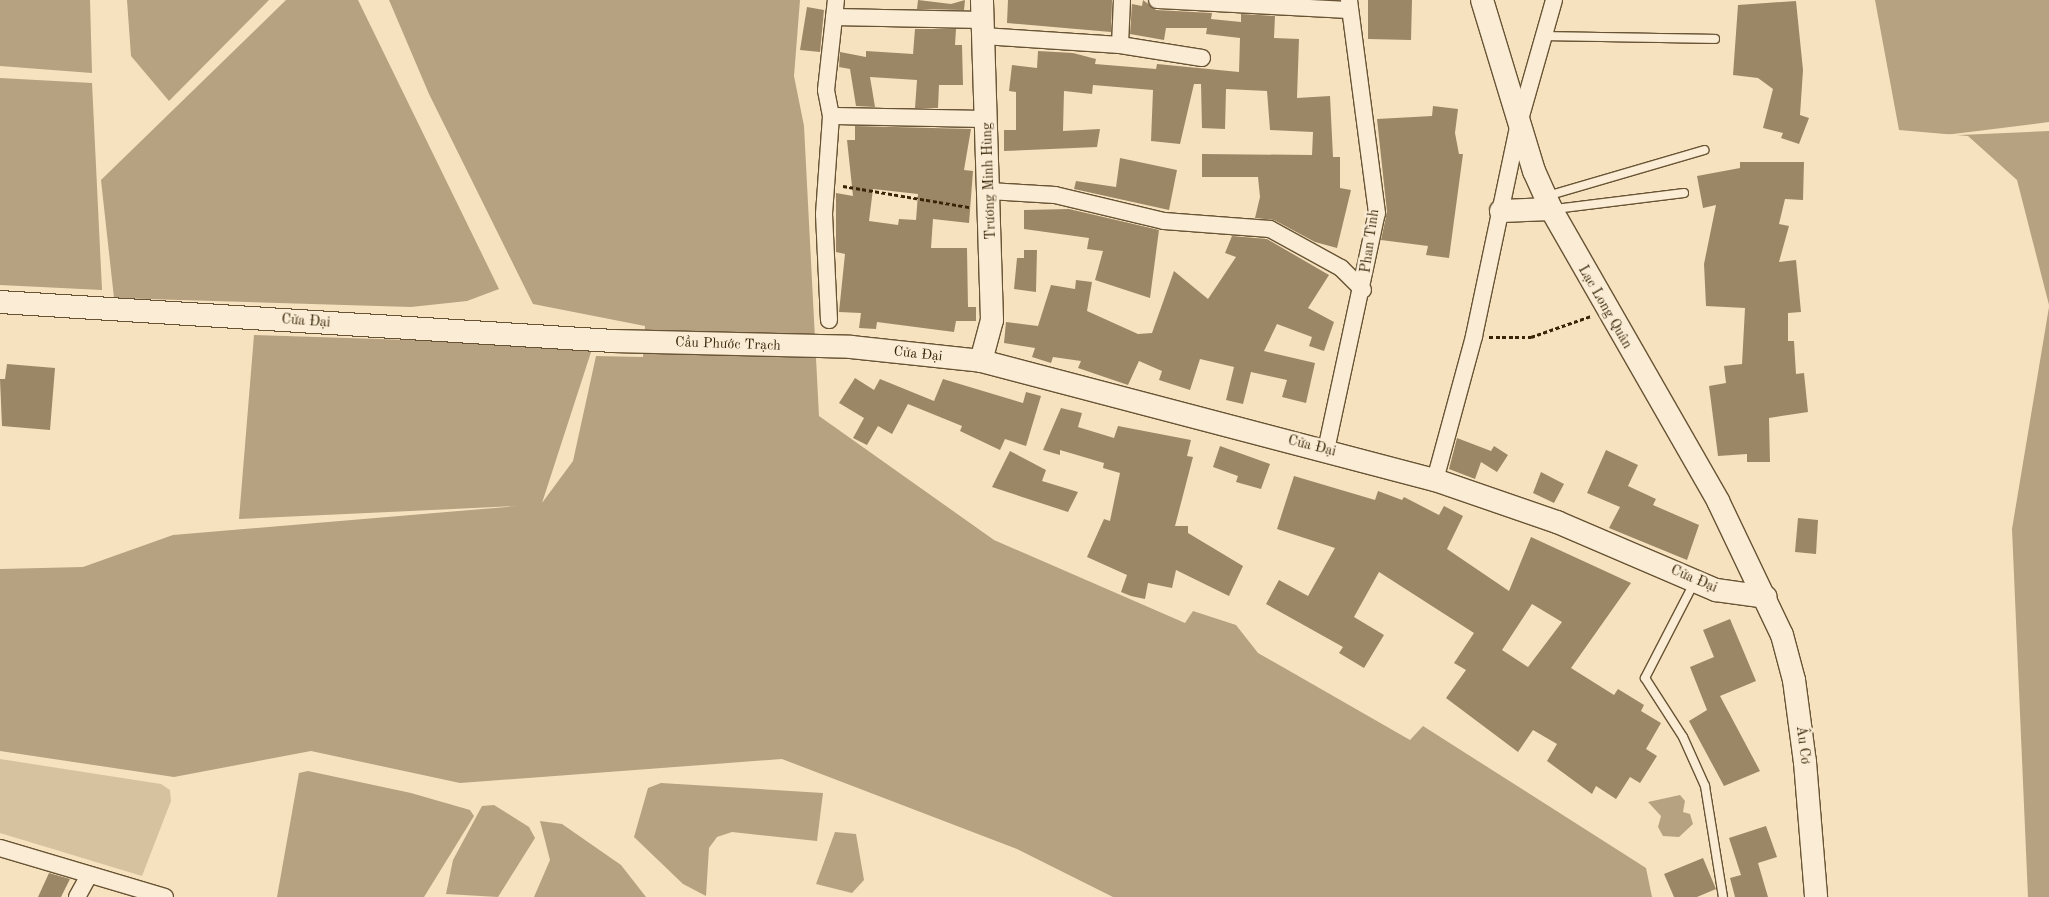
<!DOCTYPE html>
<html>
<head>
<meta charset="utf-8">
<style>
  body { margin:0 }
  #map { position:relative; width:2049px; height:897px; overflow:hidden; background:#f7e2bf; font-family:"Old Standard TT",serif }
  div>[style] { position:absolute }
  .green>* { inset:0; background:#d7c2a0 }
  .water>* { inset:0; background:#b6a180 }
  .pier>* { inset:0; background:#f7e2bf }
  .building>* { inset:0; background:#9b8766 }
  .path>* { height:3px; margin-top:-1.5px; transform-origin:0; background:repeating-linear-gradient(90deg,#382406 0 4px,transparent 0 6.5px) }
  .roads { filter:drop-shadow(1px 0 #685434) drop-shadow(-1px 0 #685434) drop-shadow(0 1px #685434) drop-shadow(0 -1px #685434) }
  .lane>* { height:8px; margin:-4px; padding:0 4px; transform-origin:4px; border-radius:4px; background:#faecd5 }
  .street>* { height:16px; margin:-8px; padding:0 8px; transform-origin:8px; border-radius:8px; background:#faecd5 }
  .secondary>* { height:22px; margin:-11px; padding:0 11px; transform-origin:11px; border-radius:11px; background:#faecd5 }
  span { translate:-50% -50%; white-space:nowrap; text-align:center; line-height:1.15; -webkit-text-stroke:4.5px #faecd5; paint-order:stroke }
  .street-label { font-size:14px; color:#382406 }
</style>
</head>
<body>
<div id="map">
  <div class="green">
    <i style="clip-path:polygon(0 759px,161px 784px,170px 790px,171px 801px,142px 876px,0 833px)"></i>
  </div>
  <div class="water">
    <i style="clip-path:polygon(0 0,90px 0,92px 73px,0 66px)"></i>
    <i style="clip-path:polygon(127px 0,269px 0,169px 101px,131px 56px)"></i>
    <i style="clip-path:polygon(286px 0,358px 0,499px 289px,467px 301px,411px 307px,114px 298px,101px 180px)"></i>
    <i style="clip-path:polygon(389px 0,800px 0,794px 76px,804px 126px,819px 416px,994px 540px,1185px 623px,1193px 611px,1236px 625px,1258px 653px,1410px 740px,1423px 726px,1646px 868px,1652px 897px,1113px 897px,1017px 849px,782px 759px,460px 783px,311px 751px,174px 777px,0 751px,0 569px,83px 567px,173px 535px,518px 506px,239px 519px,254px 335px,593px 346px,542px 503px,573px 461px,596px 356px,643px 357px,645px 326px,533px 304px,429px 94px)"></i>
    <i style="clip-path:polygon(1875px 0,2049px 0,2049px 305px,2017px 180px,1968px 136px,1899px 130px)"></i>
    <i style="clip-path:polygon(0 78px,92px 83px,102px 290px,0 285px)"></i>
    <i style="clip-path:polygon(2049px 307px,2049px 897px,2028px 897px,2012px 529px)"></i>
    <i style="clip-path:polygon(308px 771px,411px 793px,470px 810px,474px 816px,424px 897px,277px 897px,299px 773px)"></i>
    <i style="clip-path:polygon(661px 783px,823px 793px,817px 841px,732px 832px,717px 837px,709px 848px,706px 896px,683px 884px,634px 837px,648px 788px)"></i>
    <i style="clip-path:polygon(1680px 795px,1685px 801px,1683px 812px,1690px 814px,1693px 824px,1679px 837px,1663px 836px,1658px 827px,1661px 816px,1648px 802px)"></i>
    <i style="clip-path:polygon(494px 805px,529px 827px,535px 838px,498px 897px,446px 894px,453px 860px,482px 806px)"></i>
    <i style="clip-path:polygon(540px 821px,562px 824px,621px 865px,646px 897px,534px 897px,550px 860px)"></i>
    <i style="clip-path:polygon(835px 832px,856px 834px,864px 880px,852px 893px,816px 884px)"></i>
  </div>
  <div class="pier">
    <i style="clip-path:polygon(2049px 122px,2049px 131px,1937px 136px)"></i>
  </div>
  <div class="building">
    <i style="clip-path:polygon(918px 0,951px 4px,965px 0,964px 10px,917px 9px)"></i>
    <i style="clip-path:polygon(1008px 0,1112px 0,1111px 32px,1007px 23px)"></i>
    <i style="clip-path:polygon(1143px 0,1156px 10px,1212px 13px,1211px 19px,1241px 22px,1241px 14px,1275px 16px,1274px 38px,1299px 39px,1297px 98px,1330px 96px,1333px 157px,1340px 157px,1340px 188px,1351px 190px,1337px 248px,1315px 242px,1274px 220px,1255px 218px,1260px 197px,1258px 177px,1202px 177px,1202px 154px,1312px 155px,1313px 132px,1270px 130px,1267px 91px,1226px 89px,1225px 129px,1202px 128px,1201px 84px,1194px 84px,1180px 144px,1151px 141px,1153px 90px,1093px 85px,1092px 94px,1064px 91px,1063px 131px,1100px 129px,1097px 147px,1004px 151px,1004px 130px,1016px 130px,1016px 92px,1009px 91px,1012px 65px,1037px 68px,1038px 51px,1073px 53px,1096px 59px,1095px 64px,1156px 69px,1157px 64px,1239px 72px,1240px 38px,1206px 34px,1207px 28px,1166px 28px,1164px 40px,1130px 34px,1132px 4px,1142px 6px)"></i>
    <i style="clip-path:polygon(1368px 0,1412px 0,1411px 40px,1368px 39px)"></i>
    <i style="clip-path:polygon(1796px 1px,1803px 70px,1800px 115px,1809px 118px,1799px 144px,1781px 138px,1783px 133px,1763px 128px,1773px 89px,1758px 78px,1733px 75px,1738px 5px)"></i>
    <i style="clip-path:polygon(807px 7px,824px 10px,820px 52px,800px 50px)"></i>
    <i style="clip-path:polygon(915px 29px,956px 29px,955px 45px,962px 45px,963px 85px,939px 85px,938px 108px,915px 108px,917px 80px,870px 77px,875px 107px,856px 106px,850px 69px,839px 67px,840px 52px,866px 57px,866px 51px,913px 54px)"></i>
    <i style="clip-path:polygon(1433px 106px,1458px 109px,1455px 133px,1459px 154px,1463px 154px,1449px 258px,1426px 255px,1428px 246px,1381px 240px,1387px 212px,1377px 119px,1432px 116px)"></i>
    <i style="clip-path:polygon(evenodd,855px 126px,971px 129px,964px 170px,973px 171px,969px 223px,933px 219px,931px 248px,967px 248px,968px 307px,976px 307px,976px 321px,956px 321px,954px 332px,877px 322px,876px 329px,859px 328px,861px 313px,839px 312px,845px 254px,836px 252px,836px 193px,853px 196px,847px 140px,855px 140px,855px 126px,873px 189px,918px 194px,916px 220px,899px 219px,898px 225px,869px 221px,873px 189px)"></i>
    <i style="clip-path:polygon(1120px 158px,1177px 170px,1169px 210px,1074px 189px,1076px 181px,1116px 187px)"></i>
    <i style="clip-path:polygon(1740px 162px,1804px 162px,1803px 200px,1785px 199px,1779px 224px,1789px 226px,1779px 262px,1796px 260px,1801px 312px,1788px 313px,1788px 341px,1794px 341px,1796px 374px,1804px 373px,1808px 412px,1769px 418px,1770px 462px,1747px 462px,1747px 454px,1718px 456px,1709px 386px,1726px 383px,1724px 366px,1742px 364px,1745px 308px,1706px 306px,1704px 264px,1716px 205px,1703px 208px,1697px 176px,1740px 168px)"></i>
    <i style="clip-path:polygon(1069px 209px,1159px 230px,1150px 298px,1095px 280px,1103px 251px,1087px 249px,1089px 238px,1024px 229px,1024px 210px)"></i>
    <i style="clip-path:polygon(1232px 236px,1267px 239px,1329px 275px,1308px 308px,1334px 322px,1324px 351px,1309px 346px,1312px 337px,1277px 324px,1264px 351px,1315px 363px,1306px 403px,1282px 397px,1287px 380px,1251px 372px,1243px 404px,1226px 400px,1234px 367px,1200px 359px,1190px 390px,1159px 380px,1162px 371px,1139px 361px,1128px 385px,1078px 368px,1081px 361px,1053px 357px,1051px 363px,1032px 357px,1035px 348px,1004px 343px,1006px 322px,1038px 326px,1051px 285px,1075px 289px,1076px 280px,1092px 282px,1087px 311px,1138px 334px,1152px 333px,1174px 271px,1208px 299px,1236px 257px,1225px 253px)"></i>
    <i style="clip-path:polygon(1024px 250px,1037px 250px,1036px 292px,1014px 289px,1017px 258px,1024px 258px)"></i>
    <i style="clip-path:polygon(7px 364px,55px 368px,50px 430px,2px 426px,0 379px,5px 379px)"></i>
    <i style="clip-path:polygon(855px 378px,874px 390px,880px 379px,934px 401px,943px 379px,1023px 403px,1026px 392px,1041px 396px,1026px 446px,1005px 439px,1000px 450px,960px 431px,962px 426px,908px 404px,892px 434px,878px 426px,867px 445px,853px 438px,864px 418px,839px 403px)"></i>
    <i style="clip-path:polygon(1061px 408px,1082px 413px,1078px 427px,1114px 438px,1118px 426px,1191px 440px,1187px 456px,1193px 457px,1175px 526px,1188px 526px,1188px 533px,1243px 566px,1229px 596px,1176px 570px,1172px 588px,1148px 583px,1145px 599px,1131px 596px,1121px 592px,1127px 575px,1087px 557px,1104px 519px,1110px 521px,1120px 473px,1103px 468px,1104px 463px,1060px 450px,1060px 455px,1043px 450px)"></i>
    <i style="clip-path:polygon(1457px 438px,1491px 451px,1494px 446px,1508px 455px,1497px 472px,1481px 462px,1475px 479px,1449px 469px)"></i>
    <i style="clip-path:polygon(1220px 446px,1270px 464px,1261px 489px,1236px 482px,1238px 476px,1213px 467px)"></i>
    <i style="clip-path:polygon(1606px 450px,1638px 465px,1628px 486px,1656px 499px,1653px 505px,1699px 525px,1687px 560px,1609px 528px,1620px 507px,1587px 493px)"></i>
    <i style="clip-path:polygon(1010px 451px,1046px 470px,1042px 481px,1078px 492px,1068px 512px,992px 487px)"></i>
    <i style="clip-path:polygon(1541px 472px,1564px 484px,1554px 503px,1533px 493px)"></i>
    <i style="clip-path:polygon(evenodd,1294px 476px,1375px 500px,1378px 491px,1402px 500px,1404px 497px,1439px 515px,1444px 506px,1463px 516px,1447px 549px,1509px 591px,1531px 537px,1631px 583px,1571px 668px,1614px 695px,1618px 689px,1644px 705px,1641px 711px,1661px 723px,1646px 749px,1657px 756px,1640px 783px,1630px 777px,1616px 799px,1596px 786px,1592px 794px,1547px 761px,1557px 744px,1533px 730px,1518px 752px,1446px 698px,1466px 670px,1454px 663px,1474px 633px,1379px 572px,1354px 617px,1384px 635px,1364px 668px,1339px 653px,1343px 647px,1266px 604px,1279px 580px,1308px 596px,1335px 548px,1277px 529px,1294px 476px,1532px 604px,1562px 622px,1528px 667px,1502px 650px,1532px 604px)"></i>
    <i style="clip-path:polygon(1798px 518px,1818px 520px,1816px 554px,1795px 552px)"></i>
    <i style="clip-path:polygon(1730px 619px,1756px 681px,1720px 696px,1760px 771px,1724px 786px,1689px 721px,1707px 710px,1690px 667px,1714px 657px,1703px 630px)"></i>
    <i style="clip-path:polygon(1766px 826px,1777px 857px,1758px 863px,1768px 897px,1735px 897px,1730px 878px,1741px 875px,1729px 838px)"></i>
    <i style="clip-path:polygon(1703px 858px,1716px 889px,1697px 897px,1674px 897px,1664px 874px)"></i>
    <i style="clip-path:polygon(49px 873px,70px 879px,61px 897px,38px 897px)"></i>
  </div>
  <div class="path">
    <i style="left:843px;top:186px;width:128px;rotate:9.5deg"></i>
    <i style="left:1489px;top:337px;width:42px"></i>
    <i style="left:1531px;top:337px;width:64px;rotate:-19.3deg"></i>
  </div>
  <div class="roads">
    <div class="lane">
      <i style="left:1546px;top:36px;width:169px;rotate:1deg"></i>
      <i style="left:1547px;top:196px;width:164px;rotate:-16.3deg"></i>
      <i style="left:1555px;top:209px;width:130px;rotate:-7.1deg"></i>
      <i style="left:1694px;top:583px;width:107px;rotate:117.3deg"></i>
      <i style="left:1645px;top:678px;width:70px;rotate:57.2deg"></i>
      <i style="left:1683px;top:737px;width:54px;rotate:65.8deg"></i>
      <i style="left:1705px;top:786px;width:112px;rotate:80.8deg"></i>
    </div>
    <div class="street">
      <i style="left:1157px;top:0;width:193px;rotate:3deg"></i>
      <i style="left:834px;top:17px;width:148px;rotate:1.2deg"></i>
      <i style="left:983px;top:36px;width:137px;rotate:3.8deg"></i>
      <i style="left:1120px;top:45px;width:83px;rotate:9deg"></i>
      <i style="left:1120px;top:45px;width:45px;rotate:-87.5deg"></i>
      <i style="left:831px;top:116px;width:157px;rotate:1.1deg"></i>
      <i style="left:989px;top:191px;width:66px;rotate:3.5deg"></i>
      <i style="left:1055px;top:195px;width:112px;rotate:13.4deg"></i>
      <i style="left:1164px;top:221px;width:106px;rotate:4.3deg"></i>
      <i style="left:1270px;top:229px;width:81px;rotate:28.8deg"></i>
      <i style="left:1341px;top:268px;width:31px;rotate:45deg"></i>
      <i style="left:829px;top:320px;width:106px;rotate:-92.7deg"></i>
      <i style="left:824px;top:214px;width:98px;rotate:-85.9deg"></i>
      <i style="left:831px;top:116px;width:26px;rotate:-101deg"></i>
      <i style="left:826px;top:90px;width:91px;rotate:-83.7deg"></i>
      <i style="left:1326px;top:450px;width:242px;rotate:-77.9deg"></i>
      <i style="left:1377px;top:213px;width:215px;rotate:-97.5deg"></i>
      <i style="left:1435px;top:480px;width:149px;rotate:-74.8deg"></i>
      <i style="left:1474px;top:336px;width:218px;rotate:-78.1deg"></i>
      <i style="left:1519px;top:123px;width:128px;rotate:-74.1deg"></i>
      <i style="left:0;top:848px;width:172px;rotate:16.5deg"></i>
      <i style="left:77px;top:897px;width:25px;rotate:-61deg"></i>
    </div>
    <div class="secondary">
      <i style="left:1482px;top:0;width:179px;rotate:73.1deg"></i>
      <i style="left:1534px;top:171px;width:42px;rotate:65.9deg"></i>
      <i style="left:1551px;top:209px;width:336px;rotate:60.2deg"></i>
      <i style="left:1718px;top:501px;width:148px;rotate:64.5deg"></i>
      <i style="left:1782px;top:635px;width:47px;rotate:75.1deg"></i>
      <i style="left:1794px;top:680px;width:83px;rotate:82.4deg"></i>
      <i style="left:1805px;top:762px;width:135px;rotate:85.3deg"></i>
      <i style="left:1501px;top:211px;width:50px;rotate:-2.3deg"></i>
      <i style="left:0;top:302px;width:614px;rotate:3.64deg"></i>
      <i style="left:613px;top:341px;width:238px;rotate:1.4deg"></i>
      <i style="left:851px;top:347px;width:131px;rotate:6.1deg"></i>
      <i style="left:981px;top:361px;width:469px;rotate:14.7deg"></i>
      <i style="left:1435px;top:480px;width:129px;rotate:19deg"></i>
      <i style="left:1557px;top:522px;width:173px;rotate:23.2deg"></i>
      <i style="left:1716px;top:590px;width:50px;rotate:8deg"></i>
      <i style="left:981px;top:361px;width:42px;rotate:-75deg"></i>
      <i style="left:992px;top:320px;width:320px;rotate:-91.8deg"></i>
    </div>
  </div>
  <div class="street-label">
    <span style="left:989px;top:181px;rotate:-92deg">Trương Minh Hùng</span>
    <span style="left:1370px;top:241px;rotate:-82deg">Phan Tình</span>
    <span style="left:1605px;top:307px;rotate:60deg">Lạc Long Quân</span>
    <span style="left:306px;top:321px;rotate:4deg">Cửa Đại</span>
    <span style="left:728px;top:344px;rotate:2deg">Cầu Phước Trạch</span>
    <span style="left:918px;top:354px;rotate:6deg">Cửa Đại</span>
    <span style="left:1312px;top:446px;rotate:14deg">Cửa Đại</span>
    <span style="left:1694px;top:579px;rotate:23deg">Cửa Đại</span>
    <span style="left:1803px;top:745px;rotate:83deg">Âu Cơ</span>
  </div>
</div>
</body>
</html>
